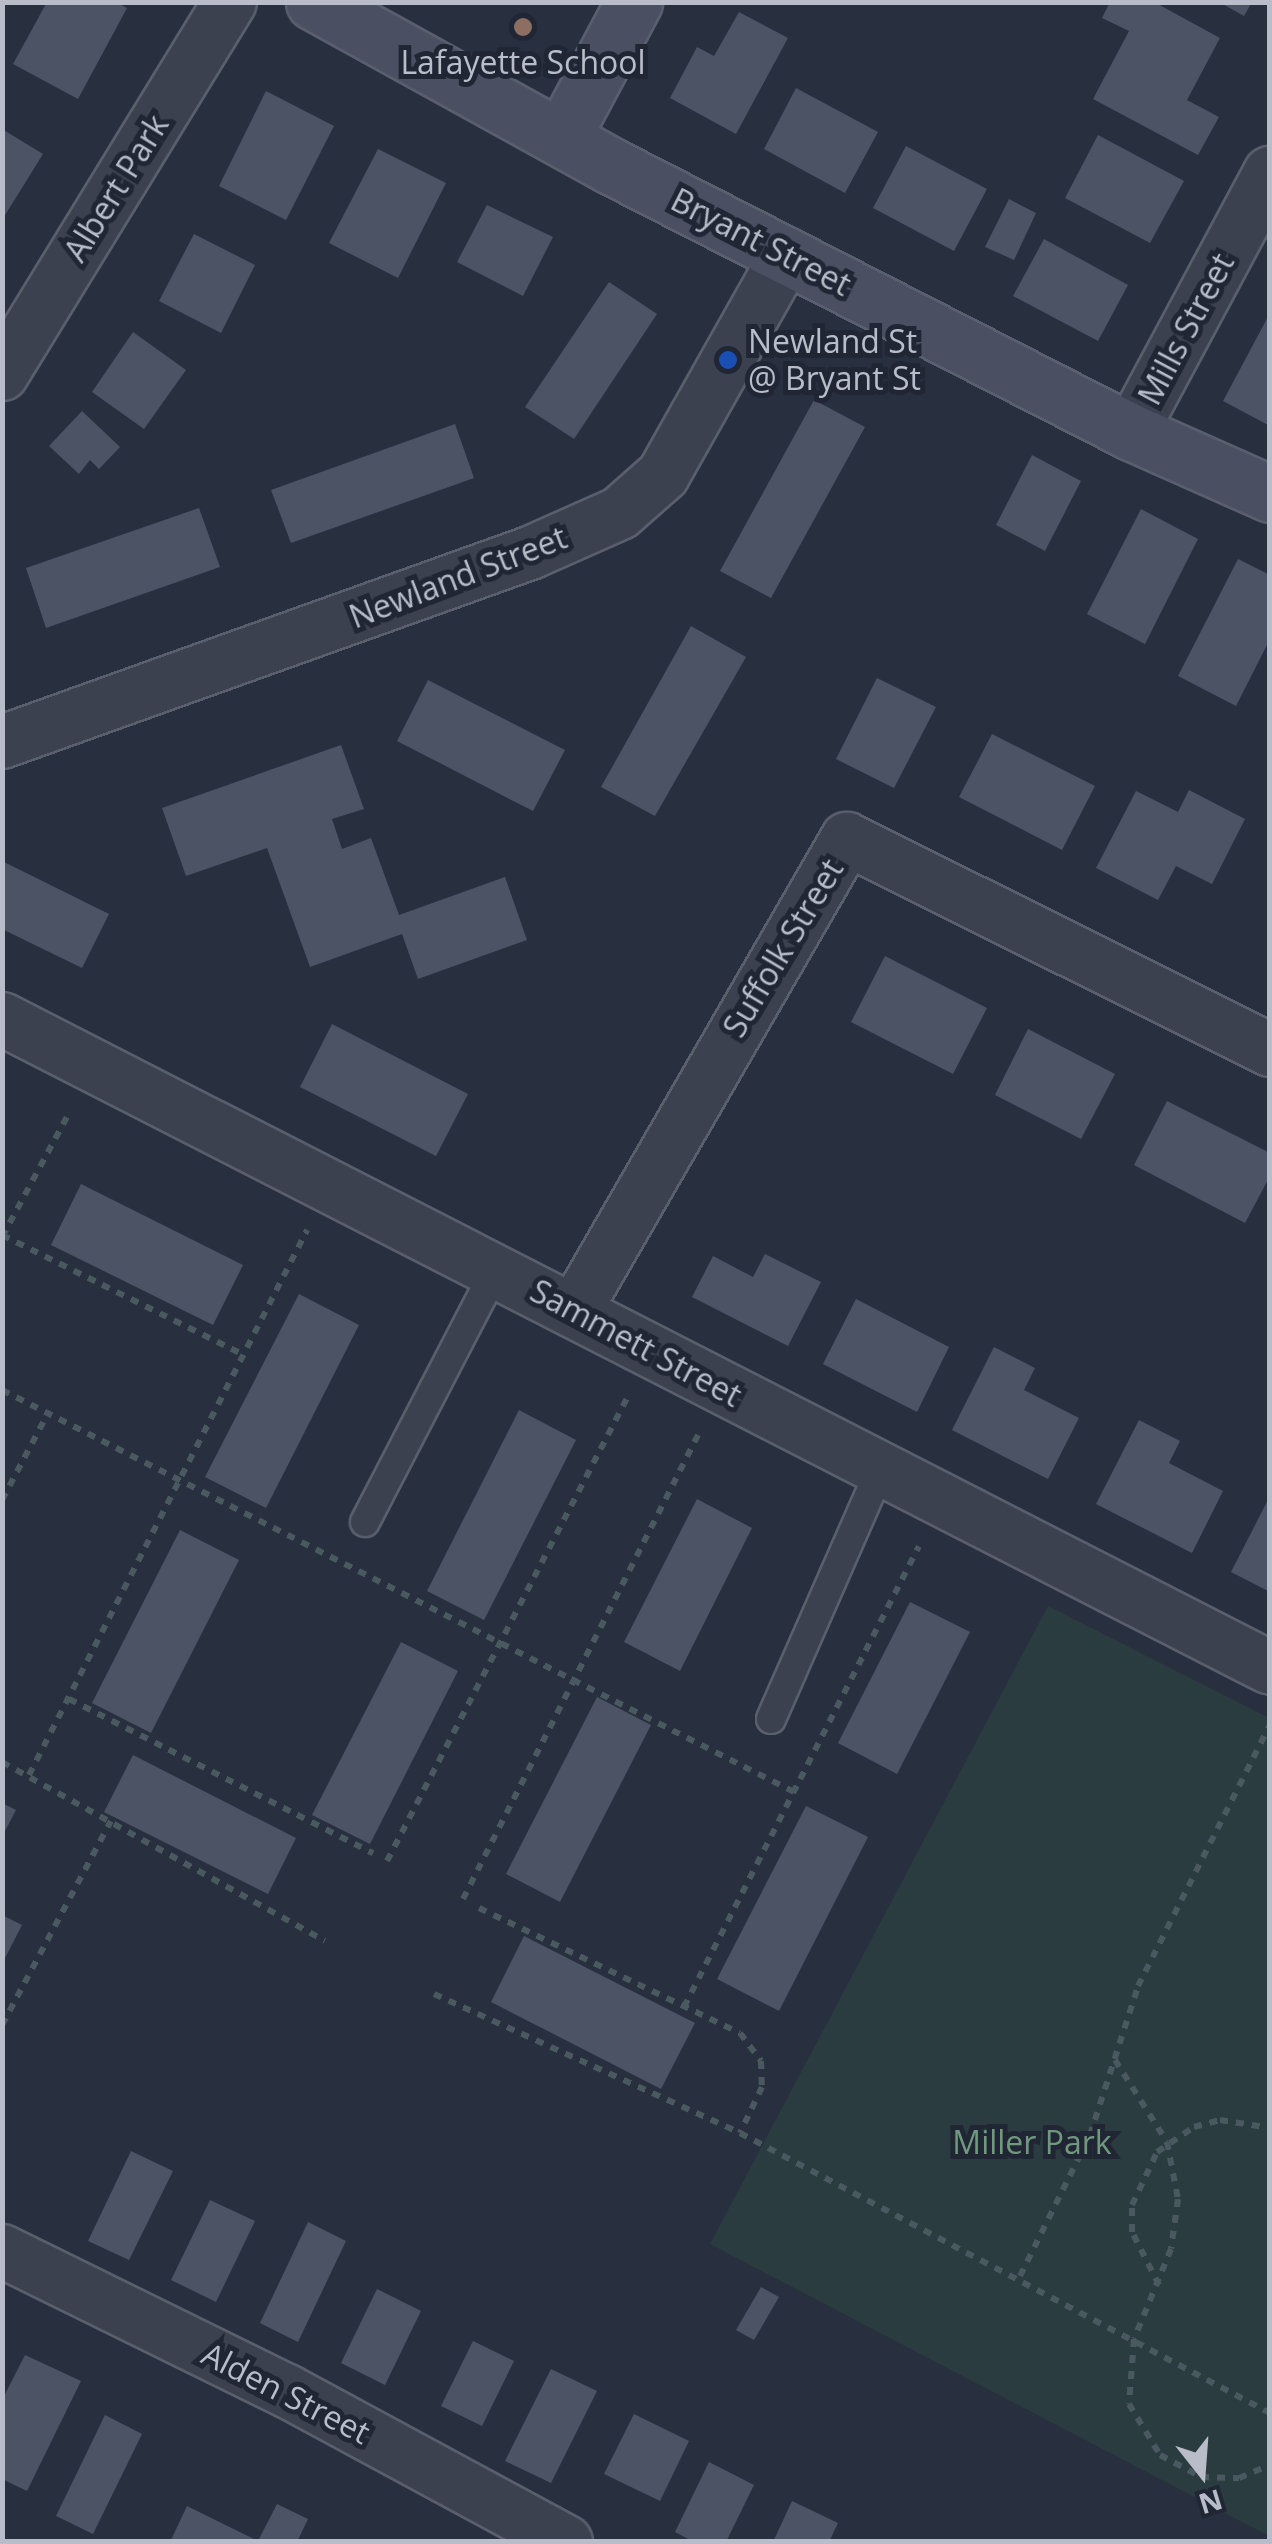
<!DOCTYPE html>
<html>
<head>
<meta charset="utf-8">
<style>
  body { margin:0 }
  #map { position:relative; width:1272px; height:2544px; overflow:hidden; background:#282f3f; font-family:"Open Sans",sans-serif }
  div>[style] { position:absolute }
  .green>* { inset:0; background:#2b3c41 }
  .building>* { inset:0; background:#4c5365 }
  .path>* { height:6px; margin-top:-3px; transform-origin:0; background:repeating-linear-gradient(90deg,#4a595f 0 8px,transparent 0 16px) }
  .roads { filter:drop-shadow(2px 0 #595f6c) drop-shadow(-2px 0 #595f6c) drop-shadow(0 2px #595f6c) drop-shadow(0 -2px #595f6c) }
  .lane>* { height:28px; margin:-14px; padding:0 14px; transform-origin:14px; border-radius:14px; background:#3c414f }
  .street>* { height:52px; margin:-26px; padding:0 26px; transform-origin:26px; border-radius:26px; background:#3c414f }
  .secondary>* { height:55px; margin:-27.5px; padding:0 27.5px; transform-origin:27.5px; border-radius:27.5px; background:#4a5062 }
  .dots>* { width:28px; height:28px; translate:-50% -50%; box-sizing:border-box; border:5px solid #202634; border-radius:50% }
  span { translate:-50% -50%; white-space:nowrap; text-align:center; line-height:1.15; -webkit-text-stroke:10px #202634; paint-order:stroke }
  .poi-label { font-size:32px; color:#b8bdc9 }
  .left { translate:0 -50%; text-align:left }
  .street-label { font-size:32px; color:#b8bdc9 }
  .park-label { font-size:32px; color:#71987f }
  .frame { position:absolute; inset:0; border:5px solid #b8bdc9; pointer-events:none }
  .north { position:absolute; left:1152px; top:2424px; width:100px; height:100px; -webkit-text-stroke:8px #202634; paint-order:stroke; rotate:163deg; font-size:28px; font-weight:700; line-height:40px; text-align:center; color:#b8bdc9 }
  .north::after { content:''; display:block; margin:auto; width:35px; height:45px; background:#b8bdc9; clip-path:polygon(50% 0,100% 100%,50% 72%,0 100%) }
</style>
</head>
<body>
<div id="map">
  <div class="green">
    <i style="clip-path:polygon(1048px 1606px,1269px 1718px,1269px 2536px,710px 2244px)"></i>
  </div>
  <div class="building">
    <i style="clip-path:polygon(47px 2px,115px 2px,127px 8px,78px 99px,13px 64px)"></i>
    <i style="clip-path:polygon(1110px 2px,1154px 2px,1220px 38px,1187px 100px,1219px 117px,1198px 155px,1093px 99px,1129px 31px,1102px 18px)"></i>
    <i style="clip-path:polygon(1219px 2px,1252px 2px,1244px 16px)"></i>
    <i style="clip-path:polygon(739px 12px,788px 38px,736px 134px,670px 98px,697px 47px,714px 56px)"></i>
    <i style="clip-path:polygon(796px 88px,878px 132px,845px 193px,764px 149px)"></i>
    <i style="clip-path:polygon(266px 91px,334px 126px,286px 220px,219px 186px)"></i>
    <i style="clip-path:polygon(2px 129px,43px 154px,2px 220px)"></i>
    <i style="clip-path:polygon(1098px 135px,1184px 181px,1150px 243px,1065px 198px)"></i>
    <i style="clip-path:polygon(906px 146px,987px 189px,954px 251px,873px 208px)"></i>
    <i style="clip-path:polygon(378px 149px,446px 183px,398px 278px,329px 243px)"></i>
    <i style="clip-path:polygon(1009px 199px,1036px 213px,1014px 260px,985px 247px)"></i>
    <i style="clip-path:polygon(487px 205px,553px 237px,523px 296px,457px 262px)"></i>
    <i style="clip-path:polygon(194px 234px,255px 265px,221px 333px,159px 301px)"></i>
    <i style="clip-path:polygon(1044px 239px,1128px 285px,1098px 341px,1013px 296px)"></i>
    <i style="clip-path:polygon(609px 282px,657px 314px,574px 439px,525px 407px)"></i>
    <i style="clip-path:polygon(1270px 313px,1270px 426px,1223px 401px)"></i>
    <i style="clip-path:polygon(133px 332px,186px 370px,144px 429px,92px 392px)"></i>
    <i style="clip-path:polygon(814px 400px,865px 427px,771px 598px,720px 571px)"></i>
    <i style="clip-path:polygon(82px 411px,120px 447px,99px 469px,90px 460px,79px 474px,49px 446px)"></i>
    <i style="clip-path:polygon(455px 424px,474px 478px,291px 543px,271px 490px)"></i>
    <i style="clip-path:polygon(1032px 455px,1081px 481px,1045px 551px,996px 525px)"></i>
    <i style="clip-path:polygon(199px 508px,220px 567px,46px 628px,26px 568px)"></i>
    <i style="clip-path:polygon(1141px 509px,1198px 539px,1145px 644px,1087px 614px)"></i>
    <i style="clip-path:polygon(1238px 559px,1270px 575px,1270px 639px,1236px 706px,1178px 676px)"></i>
    <i style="clip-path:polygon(691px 626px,746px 657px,655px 816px,601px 787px)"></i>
    <i style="clip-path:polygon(877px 678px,936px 707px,894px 788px,836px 759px)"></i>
    <i style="clip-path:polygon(428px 680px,565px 750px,533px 811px,397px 741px)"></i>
    <i style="clip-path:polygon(992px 734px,1095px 786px,1062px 850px,959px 797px)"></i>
    <i style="clip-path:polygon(341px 745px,364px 809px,332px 819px,342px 849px,371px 838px,399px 915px,505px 877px,527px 940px,418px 979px,402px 934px,310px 967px,267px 848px,186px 876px,162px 808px)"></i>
    <i style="clip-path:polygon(1189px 790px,1245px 819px,1212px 884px,1176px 866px,1158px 900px,1096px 868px,1136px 791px,1178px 812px)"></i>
    <i style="clip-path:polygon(2px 861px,109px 914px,82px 968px,2px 929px)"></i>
    <i style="clip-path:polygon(885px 956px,987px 1008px,953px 1074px,851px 1022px)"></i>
    <i style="clip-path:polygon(332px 1024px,468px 1094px,436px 1156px,300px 1087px)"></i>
    <i style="clip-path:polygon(1028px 1029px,1115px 1074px,1081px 1139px,995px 1095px)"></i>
    <i style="clip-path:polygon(1167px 1101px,1270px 1153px,1270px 1176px,1245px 1223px,1134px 1165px)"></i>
    <i style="clip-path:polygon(81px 1184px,243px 1265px,213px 1325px,51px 1245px)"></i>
    <i style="clip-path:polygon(765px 1254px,821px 1282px,788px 1346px,692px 1297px,713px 1256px,753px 1277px)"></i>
    <i style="clip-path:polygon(299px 1294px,359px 1325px,266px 1508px,205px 1477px)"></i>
    <i style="clip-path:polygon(856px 1299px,949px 1347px,917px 1412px,823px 1364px)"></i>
    <i style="clip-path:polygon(994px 1347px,1035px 1368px,1024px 1390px,1079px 1418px,1048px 1479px,952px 1430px)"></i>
    <i style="clip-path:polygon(519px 1410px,576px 1440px,484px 1620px,427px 1591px)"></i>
    <i style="clip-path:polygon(1139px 1420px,1180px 1441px,1169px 1463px,1223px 1491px,1192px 1553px,1096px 1504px)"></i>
    <i style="clip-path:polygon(1270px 1496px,1270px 1592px,1231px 1572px)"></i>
    <i style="clip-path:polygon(697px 1499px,752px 1528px,680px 1671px,624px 1642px)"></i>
    <i style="clip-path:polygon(180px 1530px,239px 1560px,151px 1733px,92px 1703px)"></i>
    <i style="clip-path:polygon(910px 1602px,970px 1632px,897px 1774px,838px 1743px)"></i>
    <i style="clip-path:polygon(401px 1642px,458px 1671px,370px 1844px,312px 1815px)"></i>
    <i style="clip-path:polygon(597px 1697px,651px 1725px,560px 1902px,506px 1874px)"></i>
    <i style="clip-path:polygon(133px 1755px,296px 1838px,268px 1894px,104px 1812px)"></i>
    <i style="clip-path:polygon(2px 1803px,16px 1810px,2px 1837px)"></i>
    <i style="clip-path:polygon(806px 1806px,868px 1837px,779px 2011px,717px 1979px)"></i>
    <i style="clip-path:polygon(2px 1915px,22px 1925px,2px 1964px)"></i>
    <i style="clip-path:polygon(524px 1936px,695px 2023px,661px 2089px,491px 2002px)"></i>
    <i style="clip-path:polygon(131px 2151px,173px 2171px,129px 2260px,88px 2241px)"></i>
    <i style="clip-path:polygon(210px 2200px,255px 2221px,216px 2302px,171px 2280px)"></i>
    <i style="clip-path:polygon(308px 2222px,346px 2241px,298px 2342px,260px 2323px)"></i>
    <i style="clip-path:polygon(761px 2287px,779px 2297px,754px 2340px,736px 2330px)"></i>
    <i style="clip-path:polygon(377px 2289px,421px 2311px,385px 2385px,341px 2363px)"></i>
    <i style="clip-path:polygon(473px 2341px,514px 2361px,482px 2426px,441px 2406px)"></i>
    <i style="clip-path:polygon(25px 2355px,81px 2381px,27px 2491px,2px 2479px,2px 2400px)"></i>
    <i style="clip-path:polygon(551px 2369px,597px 2391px,551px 2483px,505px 2461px)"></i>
    <i style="clip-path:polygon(634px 2414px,689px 2441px,660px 2501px,604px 2474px)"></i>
    <i style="clip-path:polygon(105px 2415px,142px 2434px,93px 2534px,56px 2516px)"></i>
    <i style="clip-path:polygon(709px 2462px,754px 2485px,726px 2542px,694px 2542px,675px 2532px)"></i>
    <i style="clip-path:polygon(792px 2501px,838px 2523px,829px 2542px,773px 2542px)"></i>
    <i style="clip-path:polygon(277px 2504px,308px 2519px,297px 2542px,170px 2542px,187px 2506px,258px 2541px)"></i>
  </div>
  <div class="path">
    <i style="left:2px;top:1235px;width:270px;rotate:26.4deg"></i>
    <i style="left:2px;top:1237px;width:143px;rotate:-61.6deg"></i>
    <i style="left:2px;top:1390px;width:888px;rotate:26.91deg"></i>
    <i style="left:2px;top:1500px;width:98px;rotate:-62.1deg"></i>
    <i style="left:69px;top:1699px;width:341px;rotate:26.9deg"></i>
    <i style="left:2px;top:1762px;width:369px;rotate:29deg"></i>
    <i style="left:29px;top:1775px;width:612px;rotate:-62.97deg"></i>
    <i style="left:387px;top:1861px;width:524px;rotate:-62.6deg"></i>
    <i style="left:463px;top:1899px;width:525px;rotate:-63.14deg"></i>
    <i style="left:479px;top:1908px;width:289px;rotate:25.6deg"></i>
    <i style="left:740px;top:2033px;width:35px;rotate:53deg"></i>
    <i style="left:761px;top:2061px;width:26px;rotate:88deg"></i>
    <i style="left:762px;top:2087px;width:51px;rotate:115.6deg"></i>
    <i style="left:434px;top:1994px;width:336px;rotate:24.4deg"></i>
    <i style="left:740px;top:2133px;width:599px;rotate:27.85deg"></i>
    <i style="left:684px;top:2007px;width:517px;rotate:-62.99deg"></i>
    <i style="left:2px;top:2025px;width:231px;rotate:-61.9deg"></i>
    <i style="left:1115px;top:2060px;width:97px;rotate:57.6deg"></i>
    <i style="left:1167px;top:2142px;width:58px;rotate:79.1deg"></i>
    <i style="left:1178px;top:2199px;width:50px;rotate:98deg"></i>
    <i style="left:1171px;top:2249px;width:97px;rotate:112.3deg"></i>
    <i style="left:1134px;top:2339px;width:65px;rotate:94.4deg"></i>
    <i style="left:1129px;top:2404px;width:60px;rotate:58.7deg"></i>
    <i style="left:1160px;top:2455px;width:47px;rotate:28.2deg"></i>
    <i style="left:1201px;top:2477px;width:38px;rotate:2deg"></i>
    <i style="left:1239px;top:2478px;width:34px;rotate:-23deg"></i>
    <i style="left:1020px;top:2276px;width:157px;rotate:-63.6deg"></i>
    <i style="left:1090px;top:2135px;width:157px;rotate:-72.1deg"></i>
    <i style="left:1138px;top:1986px;width:292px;rotate:-63.2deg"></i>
    <i style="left:1159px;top:2285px;width:59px;rotate:-117deg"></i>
    <i style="left:1132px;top:2232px;width:27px;rotate:-90deg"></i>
    <i style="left:1132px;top:2205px;width:59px;rotate:-64.7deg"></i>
    <i style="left:1157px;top:2152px;width:45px;rotate:-34deg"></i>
    <i style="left:1194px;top:2127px;width:27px;rotate:-15deg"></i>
    <i style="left:1220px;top:2120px;width:51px;rotate:9.1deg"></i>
  </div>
  <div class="roads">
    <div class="lane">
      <i style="left:365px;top:1522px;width:285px;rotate:-62.6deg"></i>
      <i style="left:771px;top:1719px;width:273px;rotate:-66.3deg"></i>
    </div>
    <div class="street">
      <i style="left:2px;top:374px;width:436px;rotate:-58.5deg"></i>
      <i style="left:1131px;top:432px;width:294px;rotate:-61.8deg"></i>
      <i style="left:2px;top:742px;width:561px;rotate:-19.7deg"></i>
      <i style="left:530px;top:553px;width:98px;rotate:-24deg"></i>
      <i style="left:620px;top:513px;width:57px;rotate:-41.5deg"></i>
      <i style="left:663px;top:475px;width:253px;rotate:-60.6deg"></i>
      <i style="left:2px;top:1019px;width:1424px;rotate:27.1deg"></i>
      <i style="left:575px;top:1310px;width:544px;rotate:-59.99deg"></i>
      <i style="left:847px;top:839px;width:473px;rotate:26.5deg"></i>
      <i style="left:2px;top:2251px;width:318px;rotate:26.2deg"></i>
      <i style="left:287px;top:2391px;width:317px;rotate:28.4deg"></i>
    </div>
    <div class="secondary">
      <i style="left:314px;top:2px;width:339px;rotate:28.9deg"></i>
      <i style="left:611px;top:166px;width:584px;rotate:27.09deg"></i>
      <i style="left:1131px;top:432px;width:152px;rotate:24deg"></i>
      <i style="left:563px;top:135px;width:151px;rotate:-61.9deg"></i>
    </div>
  </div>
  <div class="dots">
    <i style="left:523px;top:27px;background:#8d6e63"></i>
    <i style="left:728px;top:360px;background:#1a4fb4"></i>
  </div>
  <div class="poi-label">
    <span style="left:523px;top:62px">Lafayette School</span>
    <span class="left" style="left:748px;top:360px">Newland St<br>@ Bryant St</span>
  </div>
  <div class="street-label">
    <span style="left:116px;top:188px;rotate:-58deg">Albert Park</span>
    <span style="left:761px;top:242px;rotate:27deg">Bryant Street</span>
    <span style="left:1186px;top:329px;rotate:-62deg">Mills Street</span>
    <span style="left:458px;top:577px;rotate:-21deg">Newland Street</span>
    <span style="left:783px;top:948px;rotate:-59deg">Suffolk Street</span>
    <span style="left:636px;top:1343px;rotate:28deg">Sammett Street</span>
    <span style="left:286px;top:2393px;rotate:27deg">Alden Street</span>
  </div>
  <div class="park-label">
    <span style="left:1032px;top:2142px">Miller Park</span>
  </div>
  <div class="frame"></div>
  <div class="north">N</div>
</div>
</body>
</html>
